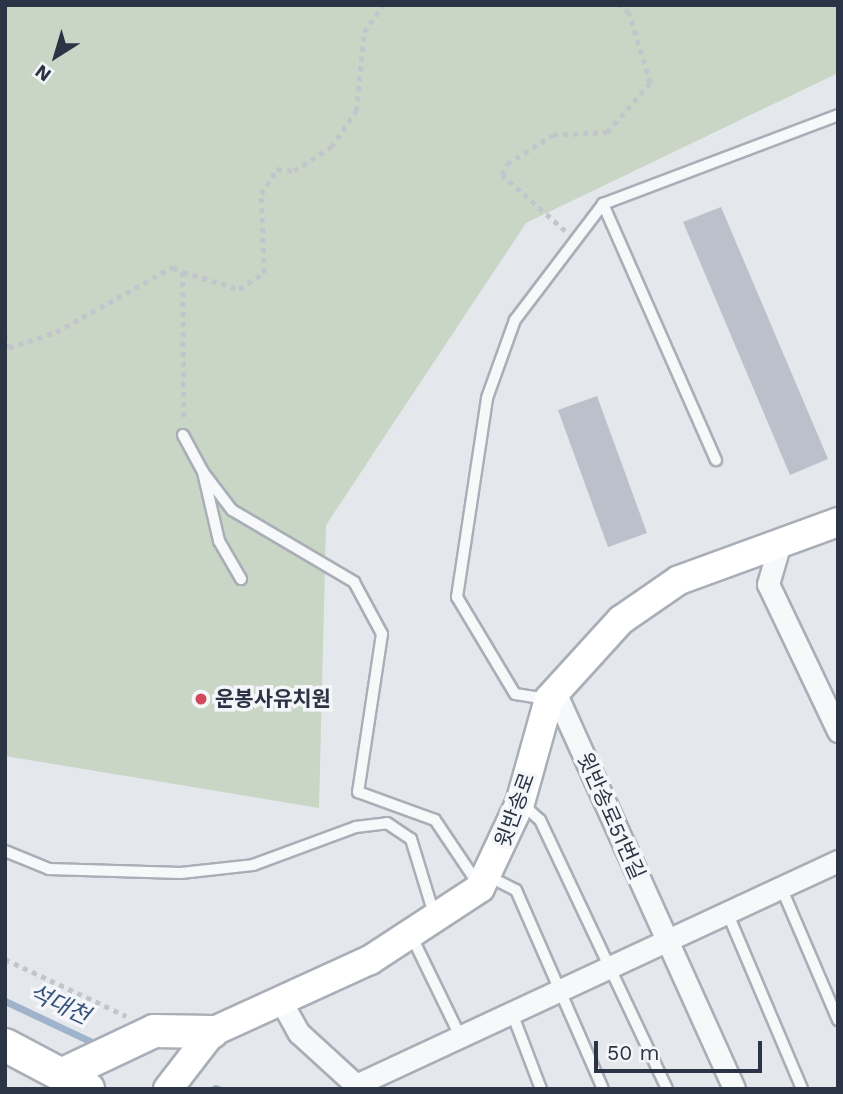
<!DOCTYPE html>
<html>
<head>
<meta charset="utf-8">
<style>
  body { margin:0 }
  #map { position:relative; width:843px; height:1094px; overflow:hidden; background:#e4e7ec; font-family:"Work Sans","Noto Sans KR",sans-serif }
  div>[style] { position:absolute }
  .green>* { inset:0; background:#c9d6c5 }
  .stream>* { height:7px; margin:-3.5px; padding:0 3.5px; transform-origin:3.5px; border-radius:3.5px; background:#9fb4cc }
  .building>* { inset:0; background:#bbc0ca }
  .path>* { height:4.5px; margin-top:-2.25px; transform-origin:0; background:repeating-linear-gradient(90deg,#c2c5cb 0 5px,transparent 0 10px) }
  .roads { filter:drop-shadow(2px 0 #a9aeb7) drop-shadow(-2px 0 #a9aeb7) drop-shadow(0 2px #a9aeb7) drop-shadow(0 -2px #a9aeb7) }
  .service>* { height:10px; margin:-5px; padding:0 5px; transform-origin:5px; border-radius:5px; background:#f7f8fa }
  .minor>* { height:21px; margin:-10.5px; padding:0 10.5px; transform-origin:10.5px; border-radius:10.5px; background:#f7f8fa }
  .secondary>* { height:28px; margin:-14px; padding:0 14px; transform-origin:14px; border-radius:14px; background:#fff }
  .primary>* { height:32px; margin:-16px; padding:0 16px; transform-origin:16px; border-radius:16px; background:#fff }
  .dots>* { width:19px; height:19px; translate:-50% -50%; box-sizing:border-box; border:4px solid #f4f6f9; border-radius:50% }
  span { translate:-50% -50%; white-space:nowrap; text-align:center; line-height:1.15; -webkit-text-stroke:7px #f4f6f9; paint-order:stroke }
  .poi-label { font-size:21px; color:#2b3445; font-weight:700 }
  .left { translate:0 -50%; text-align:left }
  .street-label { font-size:21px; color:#2b3445 }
  .water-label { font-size:23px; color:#34527a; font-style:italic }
  .frame { position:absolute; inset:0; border:7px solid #2b3445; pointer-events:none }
  .north { position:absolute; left:21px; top:21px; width:70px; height:70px; -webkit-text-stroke:5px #f4f6f9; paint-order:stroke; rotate:217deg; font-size:19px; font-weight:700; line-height:28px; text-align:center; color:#2b3445 }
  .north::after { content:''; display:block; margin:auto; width:24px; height:32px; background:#2b3445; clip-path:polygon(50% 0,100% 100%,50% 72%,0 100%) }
  .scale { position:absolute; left:594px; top:1041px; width:168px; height:32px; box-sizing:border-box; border:4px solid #2b3445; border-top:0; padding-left:9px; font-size:21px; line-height:24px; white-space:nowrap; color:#2b3445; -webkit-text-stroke:5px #f4f6f9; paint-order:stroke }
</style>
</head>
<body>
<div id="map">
  <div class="green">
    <i style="clip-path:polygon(5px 5px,838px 5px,838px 73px,526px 223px,326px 525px,319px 808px,5px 756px)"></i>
  </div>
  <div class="stream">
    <i style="left:5px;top:1001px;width:101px;rotate:25.3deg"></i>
    <i style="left:215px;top:1088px;width:3px;rotate:18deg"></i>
  </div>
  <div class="building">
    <i style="clip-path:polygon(721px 207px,828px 459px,790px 475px,683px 222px)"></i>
    <i style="clip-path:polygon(597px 396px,647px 533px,608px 547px,558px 410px)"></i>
  </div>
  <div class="path">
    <i style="left:565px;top:231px;width:84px;rotate:-138.4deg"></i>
    <i style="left:502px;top:175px;width:12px;rotate:-66deg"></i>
    <i style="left:507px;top:164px;width:54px;rotate:-32.2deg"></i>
    <i style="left:553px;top:135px;width:54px;rotate:-3.2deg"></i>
    <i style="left:607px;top:132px;width:65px;rotate:-48.7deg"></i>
    <i style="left:650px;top:83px;width:73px;rotate:-106.7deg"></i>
    <i style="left:629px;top:13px;width:13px;rotate:-141deg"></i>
    <i style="left:183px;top:272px;width:59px;rotate:16.9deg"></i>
    <i style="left:239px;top:289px;width:30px;rotate:-33deg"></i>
    <i style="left:264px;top:273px;width:79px;rotate:-92.2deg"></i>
    <i style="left:261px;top:194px;width:30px;rotate:-57deg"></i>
    <i style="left:277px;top:169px;width:17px;rotate:7deg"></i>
    <i style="left:294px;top:171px;width:44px;rotate:-33deg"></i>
    <i style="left:331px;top:147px;width:44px;rotate:-55.2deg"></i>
    <i style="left:356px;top:111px;width:79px;rotate:-84.2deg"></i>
    <i style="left:364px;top:32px;width:33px;rotate:-55deg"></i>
    <i style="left:5px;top:334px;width:15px;rotate:74deg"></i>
    <i style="left:9px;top:348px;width:50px;rotate:-18.8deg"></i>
    <i style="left:56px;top:332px;width:134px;rotate:-29.1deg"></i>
    <i style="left:173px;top:267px;width:11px;rotate:27deg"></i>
    <i style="left:183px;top:272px;width:148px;rotate:89.6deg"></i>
    <i style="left:5px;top:959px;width:134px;rotate:25.2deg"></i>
  </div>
  <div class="roads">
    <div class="service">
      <i style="left:603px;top:204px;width:280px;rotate:66.2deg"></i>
      <i style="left:183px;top:435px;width:42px;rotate:61.6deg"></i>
      <i style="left:203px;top:472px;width:71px;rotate:76.9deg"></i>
      <i style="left:219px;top:541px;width:44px;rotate:59.9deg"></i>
      <i style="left:203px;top:472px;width:48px;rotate:52.7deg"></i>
      <i style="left:232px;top:510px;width:142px;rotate:30.5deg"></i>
      <i style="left:354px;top:582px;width:59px;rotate:61.7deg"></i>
      <i style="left:382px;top:634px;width:160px;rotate:98.6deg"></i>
      <i style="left:358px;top:792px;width:82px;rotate:20deg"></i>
      <i style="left:435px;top:820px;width:77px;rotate:56.1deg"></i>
      <i style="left:547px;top:699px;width:32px;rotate:-171deg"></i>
      <i style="left:515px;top:694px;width:113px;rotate:-120.9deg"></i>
      <i style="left:457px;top:597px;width:201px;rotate:-81.4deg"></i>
      <i style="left:487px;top:398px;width:83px;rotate:-70.3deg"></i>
      <i style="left:515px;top:320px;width:146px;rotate:-52.8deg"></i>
      <i style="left:603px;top:204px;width:251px;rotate:-20.7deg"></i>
      <i style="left:521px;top:803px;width:25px;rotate:42deg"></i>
      <i style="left:540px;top:820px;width:297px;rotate:64.7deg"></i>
      <i style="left:5px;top:851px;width:48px;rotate:22.2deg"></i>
      <i style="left:49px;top:869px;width:132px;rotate:1.7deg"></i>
      <i style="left:181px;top:873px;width:72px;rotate:-6.3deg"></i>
      <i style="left:253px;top:865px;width:110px;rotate:-20.3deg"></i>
      <i style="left:356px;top:827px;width:31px;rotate:-7deg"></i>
      <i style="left:387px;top:823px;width:29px;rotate:34deg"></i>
      <i style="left:411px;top:839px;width:78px;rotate:73deg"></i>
      <i style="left:488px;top:876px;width:31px;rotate:27deg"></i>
      <i style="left:516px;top:890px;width:217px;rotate:66.4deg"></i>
      <i style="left:781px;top:887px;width:145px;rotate:66.8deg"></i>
      <i style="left:727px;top:912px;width:192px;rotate:67deg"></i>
      <i style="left:411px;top:935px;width:112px;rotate:64.1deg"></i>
      <i style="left:512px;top:1013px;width:81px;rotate:69.1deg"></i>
    </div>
    <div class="minor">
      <i style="left:780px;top:543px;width:43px;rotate:106.3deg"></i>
      <i style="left:768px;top:584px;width:163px;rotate:64.5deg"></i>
      <i style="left:555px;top:692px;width:435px;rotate:65.7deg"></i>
      <i style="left:281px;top:1001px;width:37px;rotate:61deg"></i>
      <i style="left:299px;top:1033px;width:77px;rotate:42.4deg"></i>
      <i style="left:356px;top:1085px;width:12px;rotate:14deg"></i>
      <i style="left:356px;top:1085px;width:532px;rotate:-24.93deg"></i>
    </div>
    <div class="secondary">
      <i style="left:168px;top:1089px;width:72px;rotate:-52.3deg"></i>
      <i style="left:212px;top:1032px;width:174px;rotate:-24.5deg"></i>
      <i style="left:370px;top:960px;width:131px;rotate:-33.2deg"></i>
      <i style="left:480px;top:888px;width:94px;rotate:-64.8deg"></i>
      <i style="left:520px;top:803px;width:108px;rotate:-74.4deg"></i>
      <i style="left:549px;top:699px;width:107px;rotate:-47.7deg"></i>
      <i style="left:621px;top:620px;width:70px;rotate:-34.6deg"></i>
      <i style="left:679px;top:580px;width:169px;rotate:-20deg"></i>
    </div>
    <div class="primary">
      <i style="left:5px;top:1045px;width:94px;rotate:27.9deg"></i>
      <i style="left:61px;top:1075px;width:103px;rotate:-25.3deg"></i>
      <i style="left:154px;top:1031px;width:58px;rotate:1deg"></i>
    </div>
  </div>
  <div class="dots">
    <i style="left:201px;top:699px;background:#d1495b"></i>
  </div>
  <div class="poi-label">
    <span class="left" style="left:215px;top:699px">운봉사유치원</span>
  </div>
  <div class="street-label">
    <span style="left:515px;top:810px;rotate:-70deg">윗반송로</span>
    <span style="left:611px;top:816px;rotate:66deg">윗반송로51번길</span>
  </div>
  <div class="water-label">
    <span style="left:59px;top:1005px;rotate:25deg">석대천</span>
  </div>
  <div class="frame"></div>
  <div class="north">N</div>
  <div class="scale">50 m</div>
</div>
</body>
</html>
